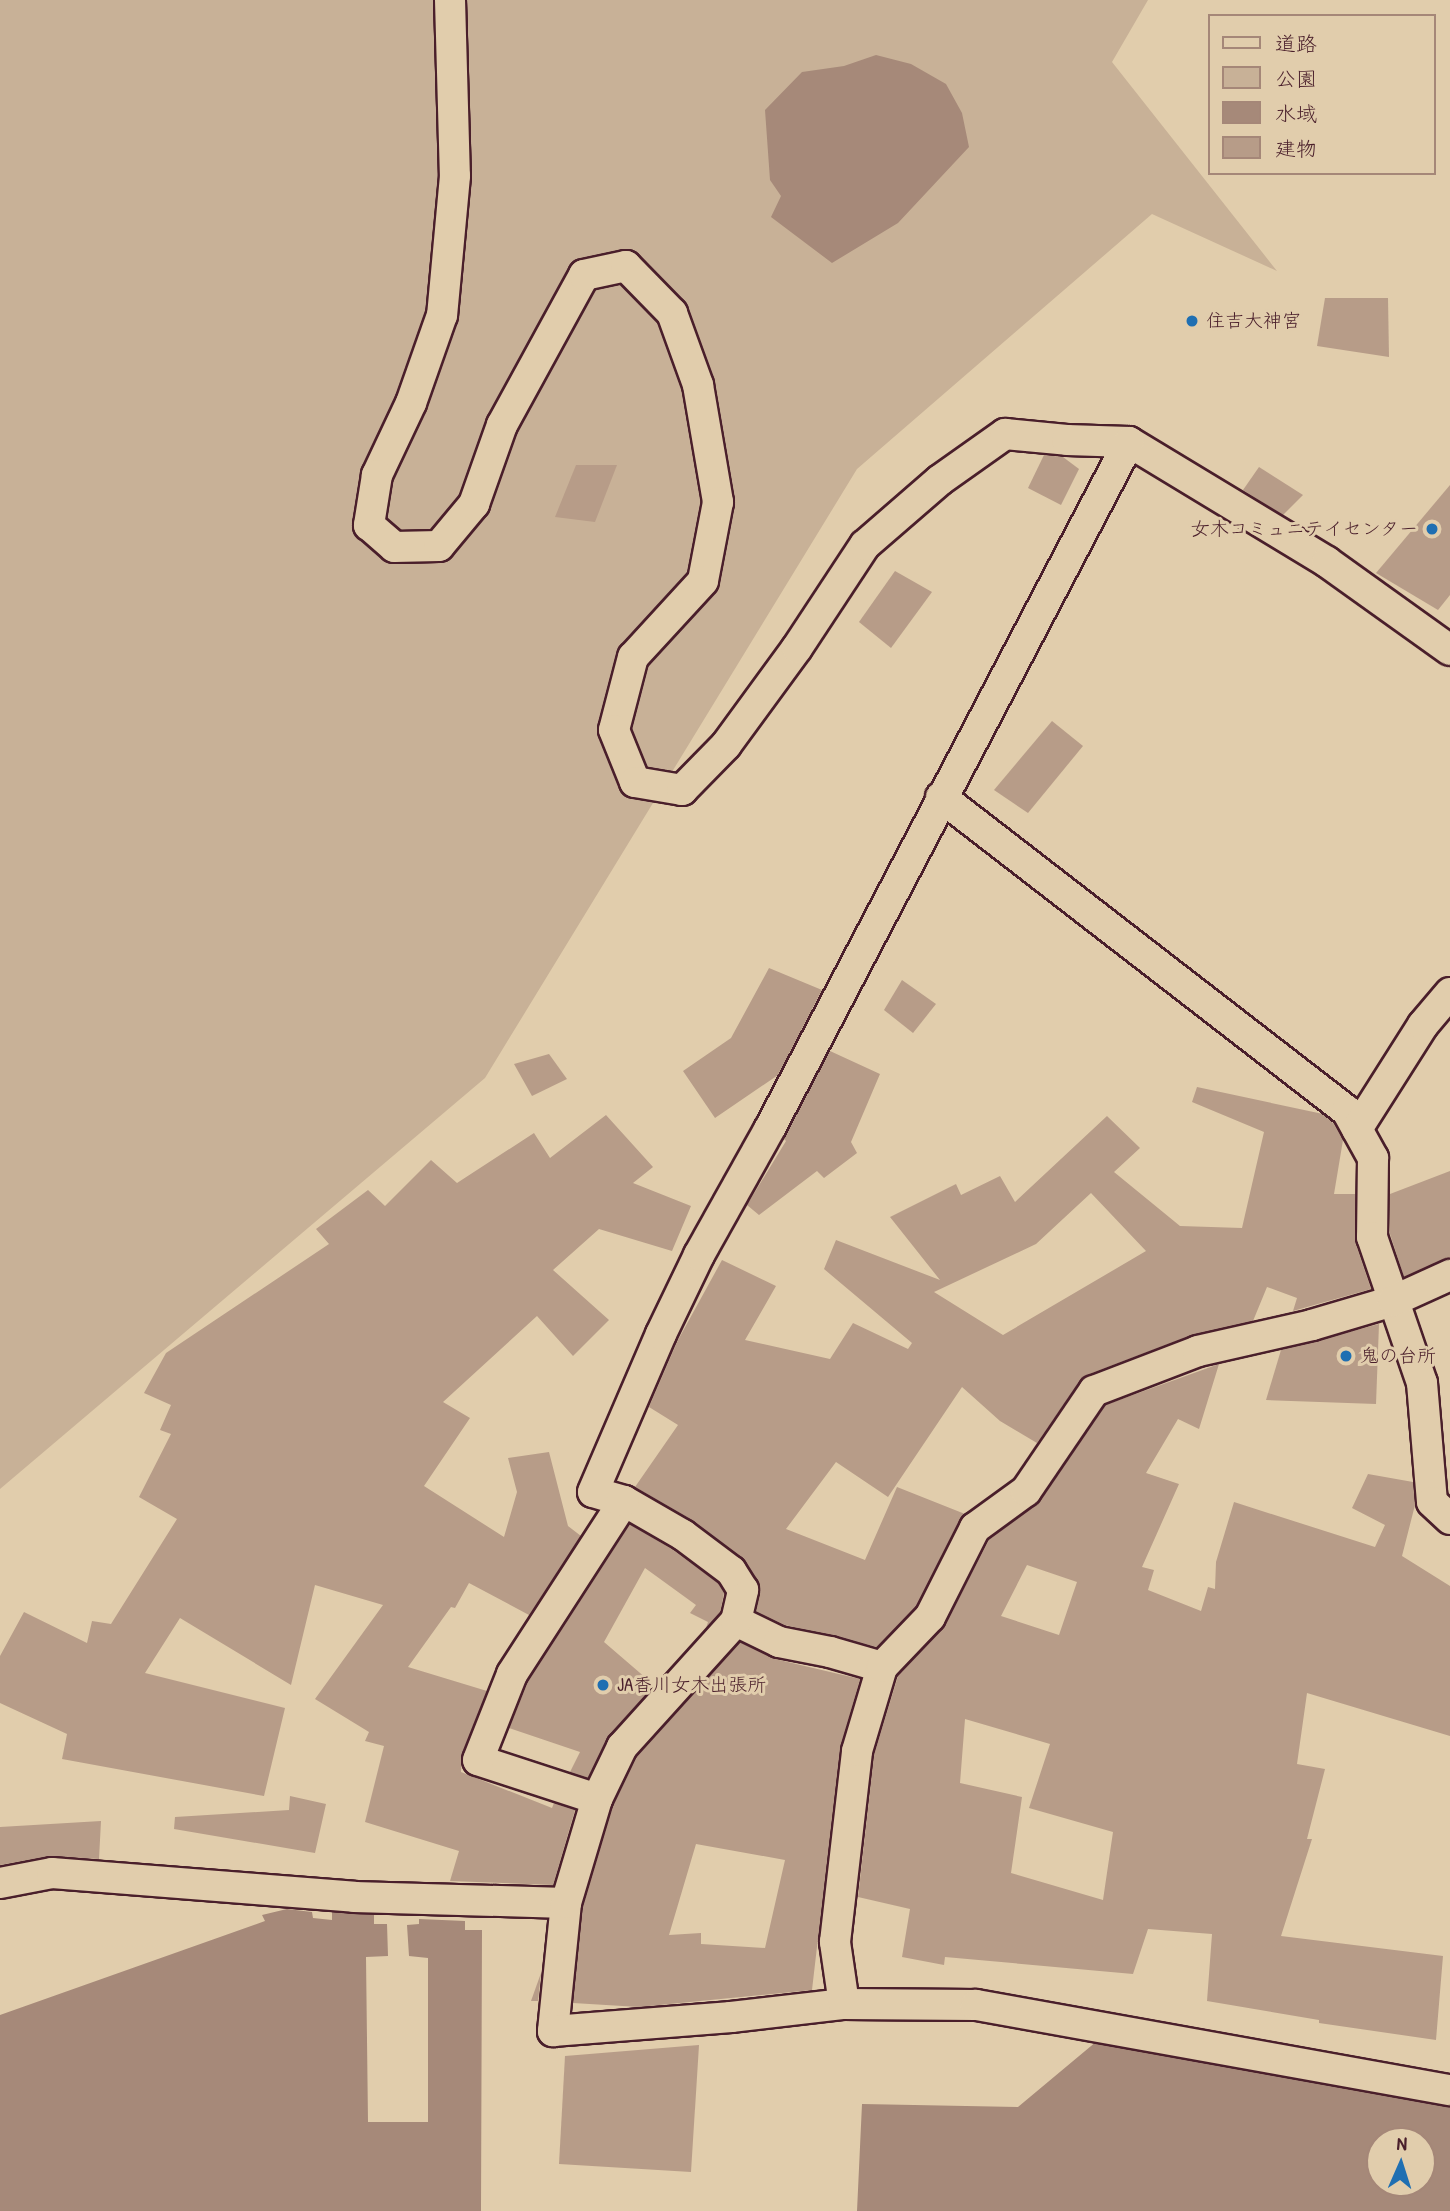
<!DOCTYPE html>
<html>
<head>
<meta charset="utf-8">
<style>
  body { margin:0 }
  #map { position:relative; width:1450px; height:2211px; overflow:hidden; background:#e1cdac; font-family:"Patrick Hand","Klee One",sans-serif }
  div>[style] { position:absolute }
  .green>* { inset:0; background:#c8b197 }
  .water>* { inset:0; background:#a68979 }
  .building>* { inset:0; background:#b79c88 }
  .roads { filter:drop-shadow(2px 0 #4a1f2b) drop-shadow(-2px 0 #4a1f2b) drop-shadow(0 2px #4a1f2b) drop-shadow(0 -2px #4a1f2b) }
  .street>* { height:30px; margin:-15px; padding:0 15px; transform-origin:15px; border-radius:15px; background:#e1cdac }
  .dots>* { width:19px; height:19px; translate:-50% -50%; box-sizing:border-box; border:4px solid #e1cdac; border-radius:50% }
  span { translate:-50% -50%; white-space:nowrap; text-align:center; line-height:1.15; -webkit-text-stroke:6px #e1cdac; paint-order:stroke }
  .poi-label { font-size:19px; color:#4a1f2b }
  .left { translate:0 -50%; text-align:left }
  .right { translate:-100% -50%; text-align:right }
  .legend { position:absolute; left:1208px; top:14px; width:228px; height:161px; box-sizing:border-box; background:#e1cdac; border:2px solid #a58778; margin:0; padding:9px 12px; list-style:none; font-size:21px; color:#4a1f2b }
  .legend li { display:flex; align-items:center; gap:14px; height:35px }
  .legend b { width:35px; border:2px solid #a58778 }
  .north { position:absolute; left:1366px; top:2127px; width:70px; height:70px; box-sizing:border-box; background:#e1cdac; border:2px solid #a58778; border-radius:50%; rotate:3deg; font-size:19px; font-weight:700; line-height:28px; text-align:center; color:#4a1f2b }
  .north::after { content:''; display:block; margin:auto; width:24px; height:32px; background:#1f6fb2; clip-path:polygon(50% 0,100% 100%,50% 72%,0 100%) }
</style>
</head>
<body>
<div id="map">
  <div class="green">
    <i style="clip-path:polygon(0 0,1148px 0,1112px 62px,1277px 271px,1152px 214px,857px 469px,485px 1078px,0 1489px)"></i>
  </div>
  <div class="water">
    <i style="clip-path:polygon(876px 55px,911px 64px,946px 84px,962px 113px,969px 147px,898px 223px,832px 263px,771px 217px,781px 196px,770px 180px,765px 110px,802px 72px,844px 66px)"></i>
    <i style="clip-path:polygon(287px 1909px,312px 1912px,313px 1918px,332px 1920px,332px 1912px,374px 1915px,374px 1924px,387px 1924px,388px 1956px,366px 1957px,368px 2122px,428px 2122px,428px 1958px,409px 1956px,407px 1925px,419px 1924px,419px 1919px,465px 1921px,465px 1930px,482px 1930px,481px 2211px,0 2211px,0 2015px,265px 1921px,262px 1915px)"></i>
    <i style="clip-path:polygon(evenodd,1109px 2031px,1450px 2088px,1450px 2211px,857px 2211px,862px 2104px,1018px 2107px,1109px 2031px,1380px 2141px,1422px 2141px,1422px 2183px,1380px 2183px,1380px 2141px)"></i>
  </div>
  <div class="building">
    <i style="clip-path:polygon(1325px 298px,1388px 298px,1389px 357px,1317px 346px)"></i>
    <i style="clip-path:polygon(1044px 455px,1063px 457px,1079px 469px,1061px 505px,1028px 488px)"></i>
    <i style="clip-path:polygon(576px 465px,617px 465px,595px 522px,555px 517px)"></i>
    <i style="clip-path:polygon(1259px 467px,1303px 495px,1283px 515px,1243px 490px)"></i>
    <i style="clip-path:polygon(1450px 485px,1450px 595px,1438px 610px,1376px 573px)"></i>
    <i style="clip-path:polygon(895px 571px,932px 592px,891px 648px,859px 622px)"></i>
    <i style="clip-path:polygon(1052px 721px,1083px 746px,1028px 813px,994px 790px)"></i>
    <i style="clip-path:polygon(769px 968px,822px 990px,778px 1075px,715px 1118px,683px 1071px,731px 1038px)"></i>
    <i style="clip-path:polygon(902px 980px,936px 1004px,913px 1033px,884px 1010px)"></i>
    <i style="clip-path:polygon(830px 1051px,880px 1074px,851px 1142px,857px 1153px,824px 1178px,817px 1171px,759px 1215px,747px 1205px,786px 1141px,784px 1139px)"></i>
    <i style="clip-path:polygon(549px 1054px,567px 1079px,532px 1096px,514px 1064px)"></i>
    <i style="clip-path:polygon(evenodd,1197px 1087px,1323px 1114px,1333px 1123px,1343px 1140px,1334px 1194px,1355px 1194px,1355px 1242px,1371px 1289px,1293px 1311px,1297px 1298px,1267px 1287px,1253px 1321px,1192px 1335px,1087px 1375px,1080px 1381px,1037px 1443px,1000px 1421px,962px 1387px,888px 1497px,836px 1462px,786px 1529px,865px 1560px,897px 1487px,965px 1514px,916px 1607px,877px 1647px,785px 1625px,756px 1611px,760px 1594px,758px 1582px,742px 1557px,694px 1521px,635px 1487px,678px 1425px,649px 1407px,678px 1340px,722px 1260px,776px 1286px,745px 1340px,830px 1359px,853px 1323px,908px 1349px,912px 1343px,824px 1269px,836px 1240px,940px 1280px,890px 1217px,956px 1184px,961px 1195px,1000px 1176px,1015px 1202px,1107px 1116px,1140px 1148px,1114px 1172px,1180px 1226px,1242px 1228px,1264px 1132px,1192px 1102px,1197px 1087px,1091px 1193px,1146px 1251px,1003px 1335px,934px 1292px,1036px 1244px,1091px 1193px)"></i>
    <i style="clip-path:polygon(606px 1115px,653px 1167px,633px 1183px,691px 1206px,672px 1251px,599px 1229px,553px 1270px,609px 1320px,573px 1356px,537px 1316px,443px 1402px,470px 1418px,424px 1486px,504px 1537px,517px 1492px,508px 1458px,549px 1452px,568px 1526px,581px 1536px,529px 1615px,469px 1583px,455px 1608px,451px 1607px,408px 1667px,487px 1691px,462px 1754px,461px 1772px,552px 1808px,554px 1803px,575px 1810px,553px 1885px,450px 1881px,459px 1851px,365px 1822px,384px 1746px,365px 1741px,369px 1732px,315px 1699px,383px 1605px,315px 1585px,291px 1685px,180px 1618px,145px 1673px,285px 1708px,264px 1796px,62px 1759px,67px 1734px,0 1703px,0 1656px,24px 1612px,87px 1643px,92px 1621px,111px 1624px,177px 1519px,139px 1497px,171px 1434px,160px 1430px,171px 1405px,144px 1393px,166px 1353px,329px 1244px,316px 1229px,368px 1190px,385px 1206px,431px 1160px,457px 1183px,534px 1133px,550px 1158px)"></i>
    <i style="clip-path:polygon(1450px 1171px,1450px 1258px,1404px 1277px,1390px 1234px,1390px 1194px)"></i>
    <i style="clip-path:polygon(1379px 1324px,1376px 1404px,1266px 1400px,1281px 1350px)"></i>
    <i style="clip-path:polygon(evenodd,1219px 1364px,1199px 1429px,1178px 1419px,1146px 1473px,1179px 1484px,1142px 1567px,1154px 1570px,1148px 1590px,1201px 1611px,1208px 1587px,1215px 1589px,1216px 1562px,1234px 1502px,1375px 1547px,1385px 1525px,1352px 1508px,1368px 1474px,1413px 1482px,1415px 1505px,1402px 1556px,1450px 1586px,1450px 1736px,1307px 1693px,1297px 1764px,1325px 1769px,1307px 1839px,1312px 1839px,1281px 1936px,1443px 1956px,1436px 2040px,1319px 2023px,1319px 2020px,1207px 2001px,1212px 1934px,1148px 1929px,1133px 1974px,945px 1957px,944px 1965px,902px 1957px,910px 1909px,858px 1897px,874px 1755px,898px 1676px,945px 1625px,989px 1540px,1040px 1501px,1105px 1405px,1219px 1364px,1027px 1565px,1077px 1582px,1059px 1635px,1001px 1616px,1027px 1565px,1219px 1364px,965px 1719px,1050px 1744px,1029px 1808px,1113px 1832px,1103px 1900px,1011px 1873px,1022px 1797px,960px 1783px,965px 1719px)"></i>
    <i style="clip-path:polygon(630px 1524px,673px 1550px,718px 1583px,724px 1593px,720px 1613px,706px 1628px,708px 1622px,690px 1613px,696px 1605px,645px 1568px,604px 1642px,654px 1685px,609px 1736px,588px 1778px,570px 1772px,580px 1752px,509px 1728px,528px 1682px)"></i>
    <i style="clip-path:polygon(evenodd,740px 1642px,775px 1659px,860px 1679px,840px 1749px,812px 1990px,639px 2007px,573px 2003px,583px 1906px,613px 1805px,637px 1757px,740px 1642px,696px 1844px,785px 1860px,765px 1948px,701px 1944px,701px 1933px,669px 1935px,696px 1844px)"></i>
    <i style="clip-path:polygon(290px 1796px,326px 1804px,315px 1853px,174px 1829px,175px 1817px,289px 1810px)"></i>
    <i style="clip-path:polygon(101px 1821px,99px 1859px,49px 1856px,0 1865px,0 1827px)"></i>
    <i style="clip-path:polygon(541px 1973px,538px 2001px,531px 2001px)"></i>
    <i style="clip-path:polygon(699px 2045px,691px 2172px,559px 2164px,565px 2056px)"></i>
  </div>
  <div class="roads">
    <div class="street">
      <i style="left:450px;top:0;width:176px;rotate:88.4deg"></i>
      <i style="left:455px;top:176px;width:140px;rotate:95.3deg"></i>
      <i style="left:442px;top:315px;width:93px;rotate:109.4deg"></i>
      <i style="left:411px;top:403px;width:80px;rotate:115.3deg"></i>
      <i style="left:377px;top:475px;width:51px;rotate:99.1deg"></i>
      <i style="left:369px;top:525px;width:33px;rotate:41deg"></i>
      <i style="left:394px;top:547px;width:45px;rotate:-1.3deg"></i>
      <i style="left:439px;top:546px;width:55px;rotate:-50.2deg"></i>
      <i style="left:474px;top:504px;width:84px;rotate:-70.5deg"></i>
      <i style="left:502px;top:425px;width:171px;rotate:-61.3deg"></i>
      <i style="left:584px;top:275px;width:43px;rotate:-12.1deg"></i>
      <i style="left:626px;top:266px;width:66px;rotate:45.6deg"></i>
      <i style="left:672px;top:313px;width:77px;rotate:70.1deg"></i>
      <i style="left:698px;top:385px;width:119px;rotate:80.3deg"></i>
      <i style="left:718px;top:502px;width:80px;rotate:100.8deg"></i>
      <i style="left:703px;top:581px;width:103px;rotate:132.6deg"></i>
      <i style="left:633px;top:657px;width:75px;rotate:104.6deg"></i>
      <i style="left:614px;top:730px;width:56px;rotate:68deg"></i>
      <i style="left:635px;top:782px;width:48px;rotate:9.7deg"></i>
      <i style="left:682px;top:790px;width:63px;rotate:-45.6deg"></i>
      <i style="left:726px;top:745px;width:120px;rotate:-53.8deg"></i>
      <i style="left:797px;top:648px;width:123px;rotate:-56.6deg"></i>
      <i style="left:865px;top:545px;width:99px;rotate:-40.9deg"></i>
      <i style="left:940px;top:480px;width:80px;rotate:-35.3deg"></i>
      <i style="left:1005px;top:434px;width:62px;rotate:5.5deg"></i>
      <i style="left:1067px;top:440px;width:62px;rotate:1.8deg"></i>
      <i style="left:1129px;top:442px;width:232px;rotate:31.2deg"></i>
      <i style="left:1327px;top:562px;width:151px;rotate:35.6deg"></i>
      <i style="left:941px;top:797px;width:513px;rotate:37.72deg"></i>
      <i style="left:1347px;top:1111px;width:54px;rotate:61deg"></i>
      <i style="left:1373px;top:1158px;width:79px;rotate:90.7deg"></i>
      <i style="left:1372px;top:1237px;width:154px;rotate:71.1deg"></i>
      <i style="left:1422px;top:1383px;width:119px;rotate:85.2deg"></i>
      <i style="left:1432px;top:1502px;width:25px;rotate:43deg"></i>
      <i style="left:1357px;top:1129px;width:123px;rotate:-57.6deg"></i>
      <i style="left:1423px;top:1025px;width:42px;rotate:-49.8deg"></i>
      <i style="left:736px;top:1621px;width:48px;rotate:26deg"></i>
      <i style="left:779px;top:1642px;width:52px;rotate:11.1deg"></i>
      <i style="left:830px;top:1652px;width:54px;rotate:16.1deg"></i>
      <i style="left:597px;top:1799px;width:125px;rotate:-161.9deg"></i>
      <i style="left:478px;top:1760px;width:92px;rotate:-68.4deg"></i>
      <i style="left:512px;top:1674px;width:206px;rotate:-57.1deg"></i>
      <i style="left:0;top:1883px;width:53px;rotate:-10.9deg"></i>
      <i style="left:52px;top:1873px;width:303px;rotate:4.5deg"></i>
      <i style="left:354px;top:1897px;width:212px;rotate:1.6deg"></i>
      <i style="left:566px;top:1903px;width:129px;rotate:95.8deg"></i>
      <i style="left:553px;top:2031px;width:179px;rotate:-4.5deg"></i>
      <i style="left:731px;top:2017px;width:114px;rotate:-6.6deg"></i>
      <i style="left:844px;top:2004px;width:132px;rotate:0.4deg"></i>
      <i style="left:976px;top:2005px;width:482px;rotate:10.2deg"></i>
      <i style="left:566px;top:1903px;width:109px;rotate:-73.4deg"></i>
      <i style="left:597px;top:1799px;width:58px;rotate:-64.3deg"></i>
      <i style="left:622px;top:1747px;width:170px;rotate:-47.9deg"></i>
      <i style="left:736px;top:1621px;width:32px;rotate:-77deg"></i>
      <i style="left:743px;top:1590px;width:22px;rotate:-122deg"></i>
      <i style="left:731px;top:1571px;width:60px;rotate:-143.1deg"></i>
      <i style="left:683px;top:1535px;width:68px;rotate:-150deg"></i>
      <i style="left:624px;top:1501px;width:32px;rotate:-164deg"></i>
      <i style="left:593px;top:1492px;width:172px;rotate:-66.7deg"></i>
      <i style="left:661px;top:1334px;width:88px;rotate:-64.3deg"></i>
      <i style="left:699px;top:1255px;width:145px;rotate:-60.8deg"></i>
      <i style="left:770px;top:1128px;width:774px;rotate:-62.38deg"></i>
      <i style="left:844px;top:2004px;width:63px;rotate:-98.3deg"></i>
      <i style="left:835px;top:1942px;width:192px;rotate:-83.4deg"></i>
      <i style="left:857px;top:1751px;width:88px;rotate:-73.4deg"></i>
      <i style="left:882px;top:1667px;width:69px;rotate:-46.2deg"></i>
      <i style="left:930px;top:1617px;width:100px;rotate:-63.2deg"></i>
      <i style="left:975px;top:1528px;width:63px;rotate:-36deg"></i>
      <i style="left:1026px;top:1491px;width:121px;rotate:-55.8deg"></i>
      <i style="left:1094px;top:1391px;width:111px;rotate:-21deg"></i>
      <i style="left:1198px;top:1351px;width:117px;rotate:-12.8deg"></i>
      <i style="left:1312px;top:1325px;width:84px;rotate:-16.5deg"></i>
      <i style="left:1393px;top:1301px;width:63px;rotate:-24.5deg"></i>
    </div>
  </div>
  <div class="dots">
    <i style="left:1192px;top:321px;background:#1f6fb2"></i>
    <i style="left:1432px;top:529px;background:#1f6fb2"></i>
    <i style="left:1346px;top:1356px;background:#1f6fb2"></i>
    <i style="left:603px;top:1685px;background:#1f6fb2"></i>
  </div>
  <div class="poi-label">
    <span class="left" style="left:1206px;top:321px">住吉大神宮</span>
    <span class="right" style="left:1418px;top:529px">女木コミュニテイセンター</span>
    <span class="left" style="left:1360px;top:1356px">鬼の台所</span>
    <span class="left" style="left:617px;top:1685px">JA香川女木出張所</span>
  </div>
  <ul class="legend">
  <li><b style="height:9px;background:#e1cdac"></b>道路</li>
  <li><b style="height:19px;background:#c8b197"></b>公園</li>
  <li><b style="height:19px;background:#a68979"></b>水域</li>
  <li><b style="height:19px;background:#b79c88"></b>建物</li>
  </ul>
  <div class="north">N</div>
</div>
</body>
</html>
